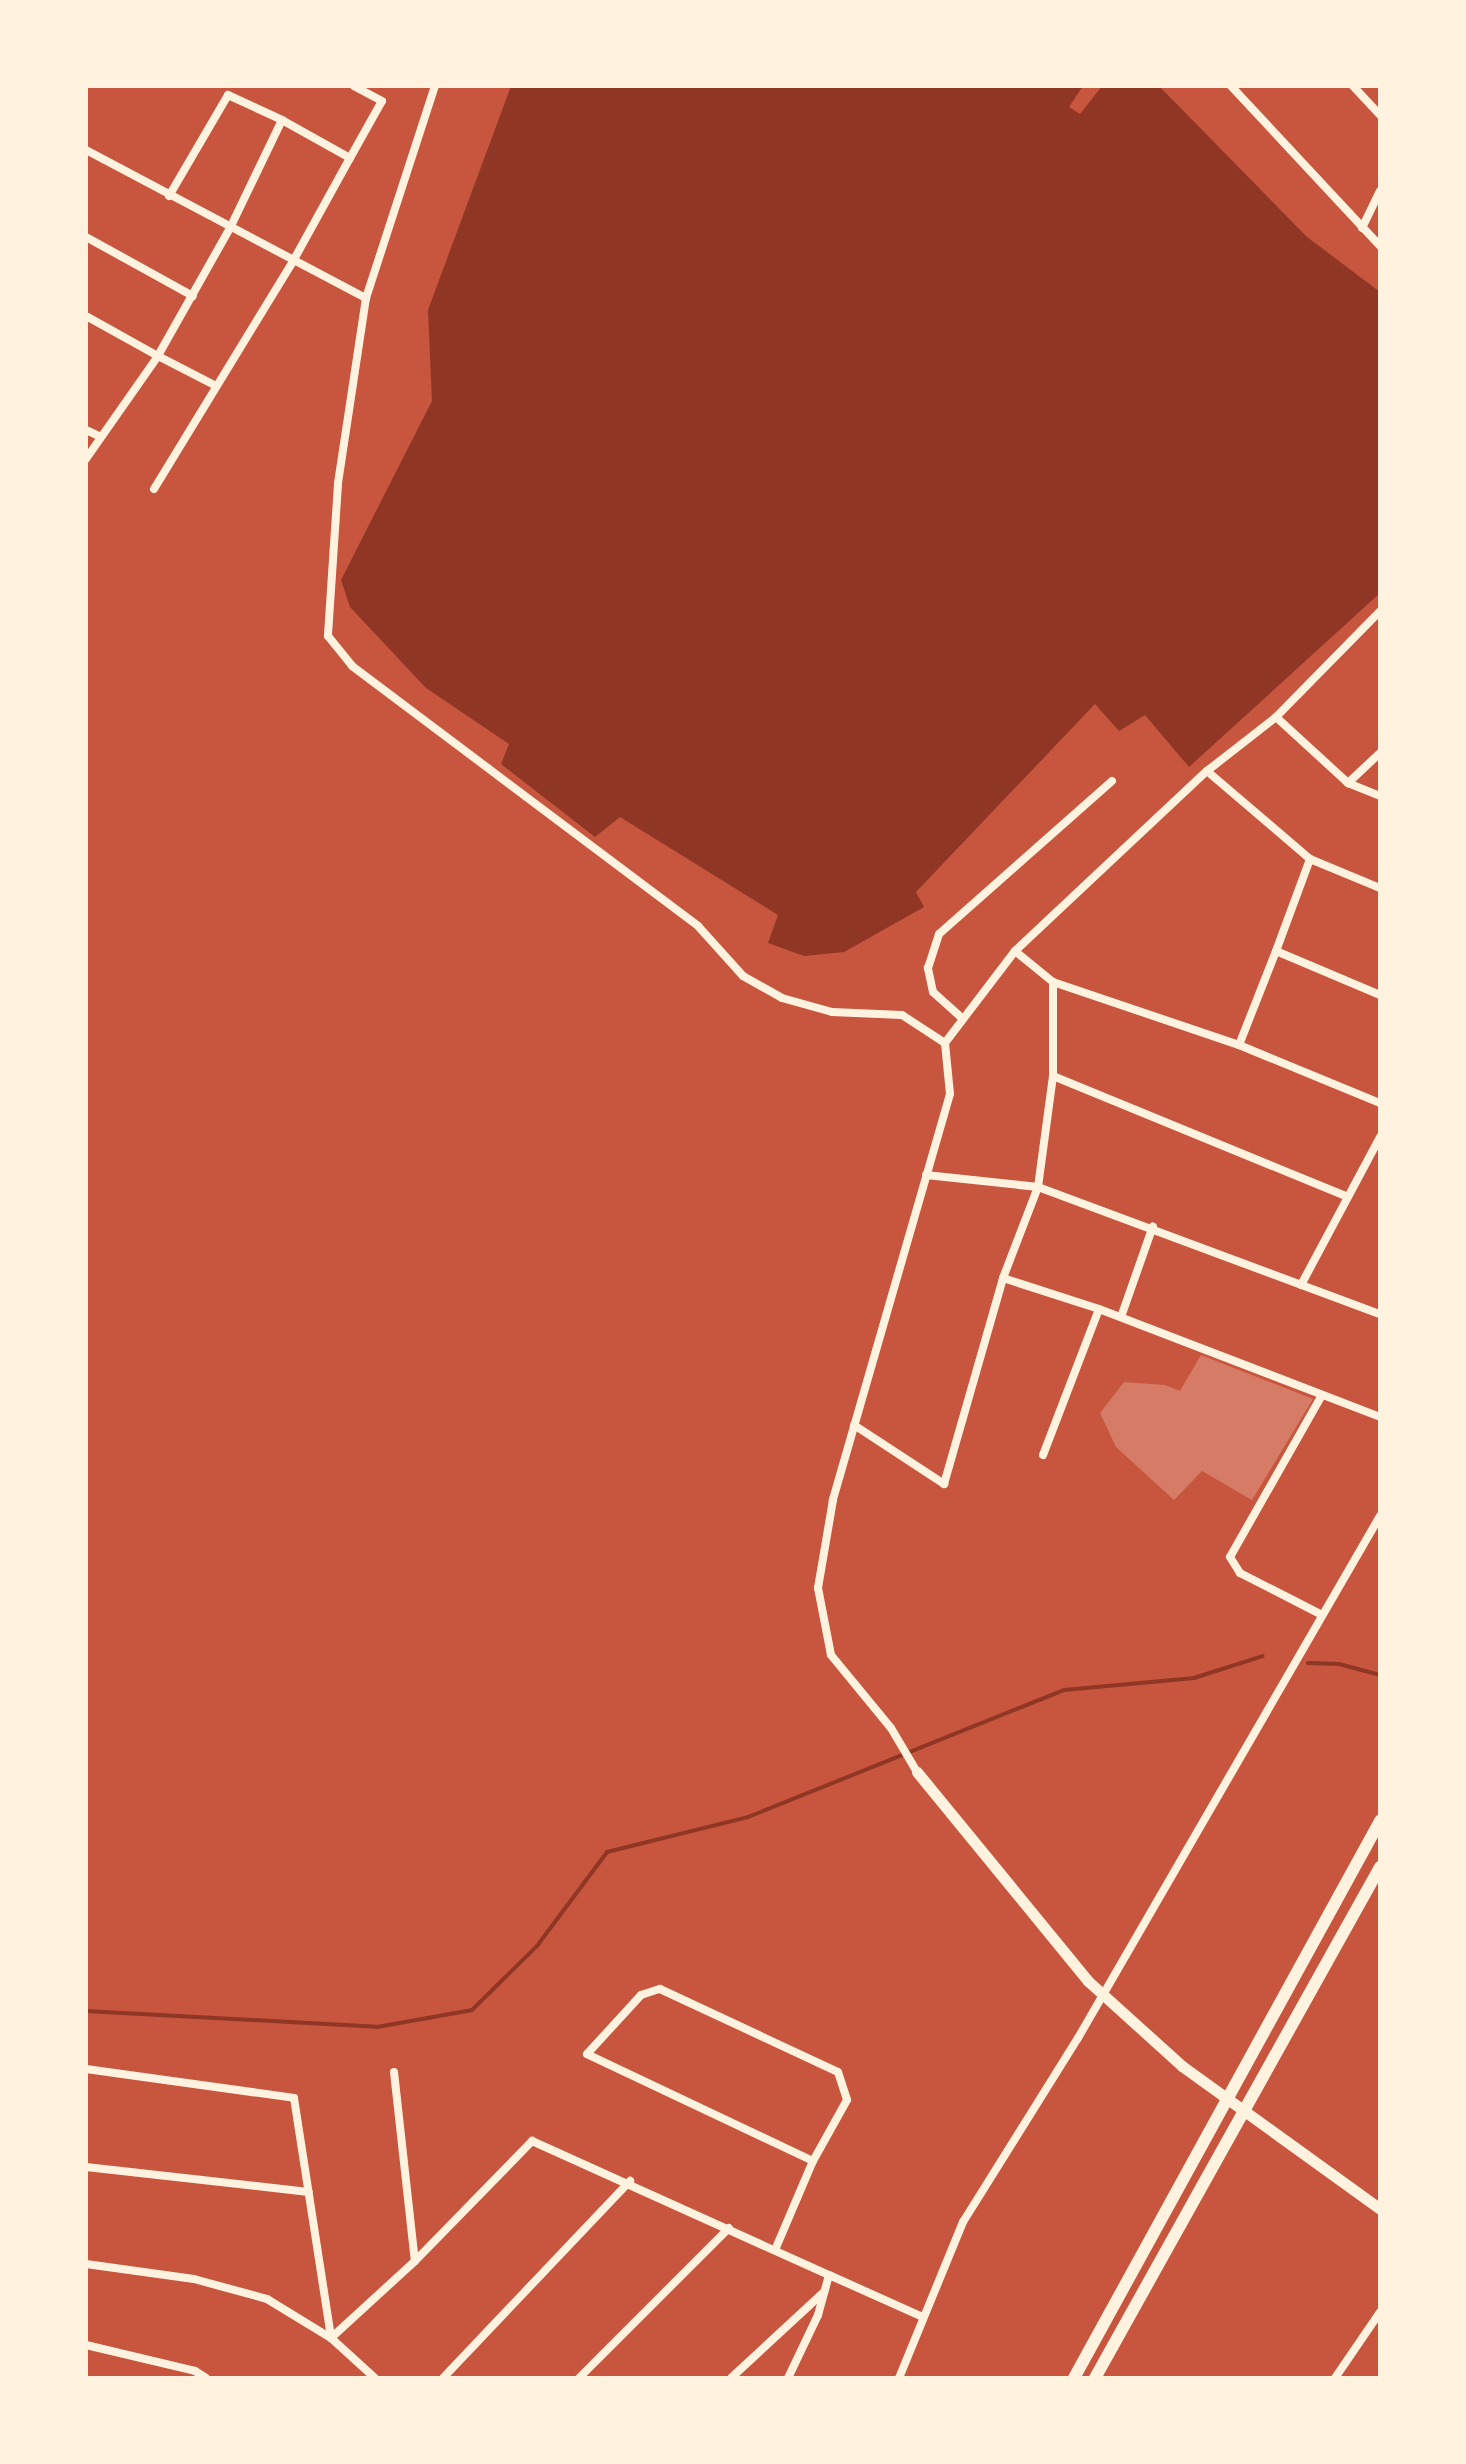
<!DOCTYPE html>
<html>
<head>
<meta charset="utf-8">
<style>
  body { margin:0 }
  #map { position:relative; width:1466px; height:2464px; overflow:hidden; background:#c8553d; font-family:"Sofia Sans Condensed",sans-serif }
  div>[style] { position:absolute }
  .water>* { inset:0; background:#8f3625 }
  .stream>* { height:4px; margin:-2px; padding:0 2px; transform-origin:2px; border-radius:2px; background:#8f3625 }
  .building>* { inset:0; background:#d67c66 }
  .minor>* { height:8px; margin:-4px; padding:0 4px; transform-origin:4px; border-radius:4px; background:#fff3e0 }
  .tertiary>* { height:11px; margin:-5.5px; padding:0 5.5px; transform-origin:5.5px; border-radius:5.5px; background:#fff3e0 }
  .secondary>* { height:12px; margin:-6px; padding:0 6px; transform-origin:6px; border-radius:6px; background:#fff3e0 }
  span { translate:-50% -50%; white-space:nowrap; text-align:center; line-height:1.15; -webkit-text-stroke:8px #fff3e0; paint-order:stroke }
  .frame { position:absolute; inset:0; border:88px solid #fff3e0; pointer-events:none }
</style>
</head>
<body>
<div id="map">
  <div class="water">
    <i style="clip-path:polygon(511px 86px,1083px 86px,1069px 107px,1080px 114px,1102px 86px,1159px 86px,1307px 237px,1380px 292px,1380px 593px,1189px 767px,1145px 715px,1119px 731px,1095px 704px,916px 892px,924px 907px,844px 952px,804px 956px,768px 943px,778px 915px,620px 817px,595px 837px,501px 764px,509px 744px,426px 688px,350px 607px,341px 580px,432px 401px,428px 310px)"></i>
  </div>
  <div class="stream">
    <i style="left:1308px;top:1663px;width:31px;rotate:2deg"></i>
    <i style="left:1339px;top:1664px;width:42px;rotate:15deg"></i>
    <i style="left:86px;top:2011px;width:291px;rotate:3.1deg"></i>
    <i style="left:377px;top:2027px;width:97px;rotate:-10.1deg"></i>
    <i style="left:472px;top:2010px;width:91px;rotate:-44.6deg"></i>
    <i style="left:537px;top:1946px;width:117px;rotate:-53.3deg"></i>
    <i style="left:607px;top:1852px;width:145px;rotate:-13.9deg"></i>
    <i style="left:748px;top:1817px;width:341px;rotate:-21.9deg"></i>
    <i style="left:1064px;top:1690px;width:131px;rotate:-5.3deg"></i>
    <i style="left:1194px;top:1678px;width:72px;rotate:-17.7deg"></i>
  </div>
  <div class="building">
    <i style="clip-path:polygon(1201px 1355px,1313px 1399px,1252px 1500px,1202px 1471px,1174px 1500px,1116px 1447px,1100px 1413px,1124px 1382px,1165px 1385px,1180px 1391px)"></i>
  </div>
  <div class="minor">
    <i style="left:1231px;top:86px;width:219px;rotate:47deg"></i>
    <i style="left:1353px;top:86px;width:40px;rotate:47deg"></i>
    <i style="left:86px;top:150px;width:317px;rotate:27.9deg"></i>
    <i style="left:366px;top:298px;width:188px;rotate:98.6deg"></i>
    <i style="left:338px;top:484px;width:152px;rotate:93.8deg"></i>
    <i style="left:328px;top:636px;width:38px;rotate:51deg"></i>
    <i style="left:352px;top:666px;width:433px;rotate:36.9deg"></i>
    <i style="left:698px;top:926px;width:67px;rotate:48deg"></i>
    <i style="left:743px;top:976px;width:45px;rotate:29.4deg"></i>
    <i style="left:782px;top:998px;width:52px;rotate:15.6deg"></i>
    <i style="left:832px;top:1012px;width:70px;rotate:2.5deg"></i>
    <i style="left:902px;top:1015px;width:51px;rotate:33.1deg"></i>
    <i style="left:945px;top:1043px;width:51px;rotate:84.4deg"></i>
    <i style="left:950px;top:1094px;width:423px;rotate:106.1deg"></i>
    <i style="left:833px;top:1500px;width:89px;rotate:99.7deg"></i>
    <i style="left:818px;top:1588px;width:68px;rotate:79deg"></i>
    <i style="left:831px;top:1655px;width:94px;rotate:50.6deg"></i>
    <i style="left:891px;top:1728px;width:51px;rotate:59.4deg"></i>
    <i style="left:350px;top:158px;width:65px;rotate:-60.7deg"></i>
    <i style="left:382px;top:101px;width:32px;rotate:-152deg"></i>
    <i style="left:169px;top:196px;width:117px;rotate:-59.7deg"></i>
    <i style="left:228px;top:95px;width:60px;rotate:24.8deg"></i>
    <i style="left:1362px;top:228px;width:41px;rotate:-64.1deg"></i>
    <i style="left:86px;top:237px;width:122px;rotate:28.9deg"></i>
    <i style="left:366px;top:298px;width:223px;rotate:-72deg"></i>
    <i style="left:86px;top:316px;width:82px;rotate:29.1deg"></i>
    <i style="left:158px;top:356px;width:126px;rotate:125deg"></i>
    <i style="left:86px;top:430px;width:14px;rotate:25deg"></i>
    <i style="left:154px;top:489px;width:265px;rotate:-58.6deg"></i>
    <i style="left:292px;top:263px;width:120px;rotate:-61.1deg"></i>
    <i style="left:350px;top:158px;width:78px;rotate:-150.8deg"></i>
    <i style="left:282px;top:120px;width:120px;rotate:115.7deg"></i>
    <i style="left:230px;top:228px;width:147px;rotate:119.4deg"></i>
    <i style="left:158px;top:356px;width:65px;rotate:27.3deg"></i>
    <i style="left:1276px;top:717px;width:98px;rotate:42.5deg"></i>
    <i style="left:1348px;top:783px;width:44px;rotate:-43.2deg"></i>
    <i style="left:1207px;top:771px;width:135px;rotate:40.5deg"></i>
    <i style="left:1310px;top:859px;width:76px;rotate:22.5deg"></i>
    <i style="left:1348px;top:783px;width:35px;rotate:22deg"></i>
    <i style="left:1015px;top:951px;width:263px;rotate:-43.2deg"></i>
    <i style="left:1207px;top:771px;width:88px;rotate:-38deg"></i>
    <i style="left:1276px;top:717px;width:148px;rotate:-45.5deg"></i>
    <i style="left:1276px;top:951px;width:98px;rotate:-69.7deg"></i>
    <i style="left:1053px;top:982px;width:196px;rotate:18.7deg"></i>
    <i style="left:1239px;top:1045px;width:101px;rotate:-68.5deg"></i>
    <i style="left:1276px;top:951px;width:113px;rotate:22.9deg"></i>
    <i style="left:963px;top:1019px;width:40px;rotate:-138deg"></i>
    <i style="left:933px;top:992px;width:25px;rotate:-102deg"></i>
    <i style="left:928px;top:968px;width:36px;rotate:-72deg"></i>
    <i style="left:939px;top:934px;width:231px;rotate:-41.5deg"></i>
    <i style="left:1239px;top:1045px;width:152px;rotate:22.4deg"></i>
    <i style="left:1053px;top:1076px;width:317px;rotate:22.3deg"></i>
    <i style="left:926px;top:1175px;width:113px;rotate:6.1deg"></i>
    <i style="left:1038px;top:1187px;width:112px;rotate:-82.3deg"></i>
    <i style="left:1053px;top:1076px;width:94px;rotate:-90deg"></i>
    <i style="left:1053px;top:982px;width:49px;rotate:-140.8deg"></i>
    <i style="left:1015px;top:951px;width:116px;rotate:127.3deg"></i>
    <i style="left:1003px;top:1278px;width:101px;rotate:17.9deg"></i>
    <i style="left:1099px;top:1309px;width:301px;rotate:21deg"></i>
    <i style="left:1301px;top:1285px;width:168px;rotate:-61.9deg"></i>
    <i style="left:1121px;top:1317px;width:96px;rotate:-70.6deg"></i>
    <i style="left:1322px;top:1395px;width:186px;rotate:119.6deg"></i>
    <i style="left:1230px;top:1557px;width:19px;rotate:58deg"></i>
    <i style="left:1240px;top:1573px;width:92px;rotate:27.1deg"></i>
    <i style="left:854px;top:1425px;width:108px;rotate:33.2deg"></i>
    <i style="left:944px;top:1484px;width:214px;rotate:-74deg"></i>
    <i style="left:1003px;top:1278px;width:97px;rotate:-69deg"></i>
    <i style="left:1038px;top:1187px;width:365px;rotate:20.4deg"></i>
    <i style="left:1043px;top:1455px;width:156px;rotate:-69deg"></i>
    <i style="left:86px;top:2069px;width:210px;rotate:7.9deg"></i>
    <i style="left:294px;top:2098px;width:243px;rotate:81.2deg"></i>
    <i style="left:331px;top:2338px;width:114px;rotate:-42.5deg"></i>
    <i style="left:394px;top:2072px;width:190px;rotate:83.7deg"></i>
    <i style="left:415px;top:2261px;width:168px;rotate:-45.7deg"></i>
    <i style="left:532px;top:2141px;width:326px;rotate:24.3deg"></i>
    <i style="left:86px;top:2167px;width:224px;rotate:6.4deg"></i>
    <i style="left:775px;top:2250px;width:97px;rotate:-66.9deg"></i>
    <i style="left:813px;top:2161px;width:250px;rotate:-154.7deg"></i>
    <i style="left:587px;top:2054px;width:80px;rotate:-47.5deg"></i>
    <i style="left:641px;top:1995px;width:20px;rotate:-18deg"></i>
    <i style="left:660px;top:1989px;width:196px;rotate:25deg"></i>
    <i style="left:838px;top:2072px;width:29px;rotate:72deg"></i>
    <i style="left:847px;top:2100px;width:70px;rotate:119.1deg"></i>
    <i style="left:86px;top:2264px;width:109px;rotate:7.9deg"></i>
    <i style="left:194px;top:2279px;width:76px;rotate:15.3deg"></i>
    <i style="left:267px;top:2299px;width:75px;rotate:31.4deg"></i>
    <i style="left:331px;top:2338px;width:59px;rotate:42.3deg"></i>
    <i style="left:86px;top:2345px;width:112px;rotate:13.4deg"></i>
    <i style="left:195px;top:2371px;width:13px;rotate:32deg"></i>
    <i style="left:443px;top:2378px;width:272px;rotate:-46.5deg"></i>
    <i style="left:579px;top:2378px;width:212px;rotate:-45deg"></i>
    <i style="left:731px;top:2378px;width:127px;rotate:-42.8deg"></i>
    <i style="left:788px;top:2378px;width:70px;rotate:-64.5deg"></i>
    <i style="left:818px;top:2315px;width:41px;rotate:-74.6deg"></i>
    <i style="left:829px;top:2275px;width:103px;rotate:24.1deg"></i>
    <i style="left:899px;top:2378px;width:169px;rotate:-67.7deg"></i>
    <i style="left:963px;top:2222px;width:217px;rotate:-58deg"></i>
    <i style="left:1078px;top:2038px;width:603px;rotate:-59.95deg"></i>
    <i style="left:1335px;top:2378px;width:80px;rotate:-55.7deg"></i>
  </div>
  <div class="tertiary">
    <i style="left:917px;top:1772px;width:270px;rotate:50.7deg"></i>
    <i style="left:1088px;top:1981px;width:127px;rotate:42.1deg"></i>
    <i style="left:1182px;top:2066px;width:244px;rotate:35.8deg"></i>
  </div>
  <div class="secondary">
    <i style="left:1074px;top:2378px;width:636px;rotate:-61.22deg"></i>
    <i style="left:1095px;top:2378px;width:585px;rotate:-60.85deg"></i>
  </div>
  <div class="frame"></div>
</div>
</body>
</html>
